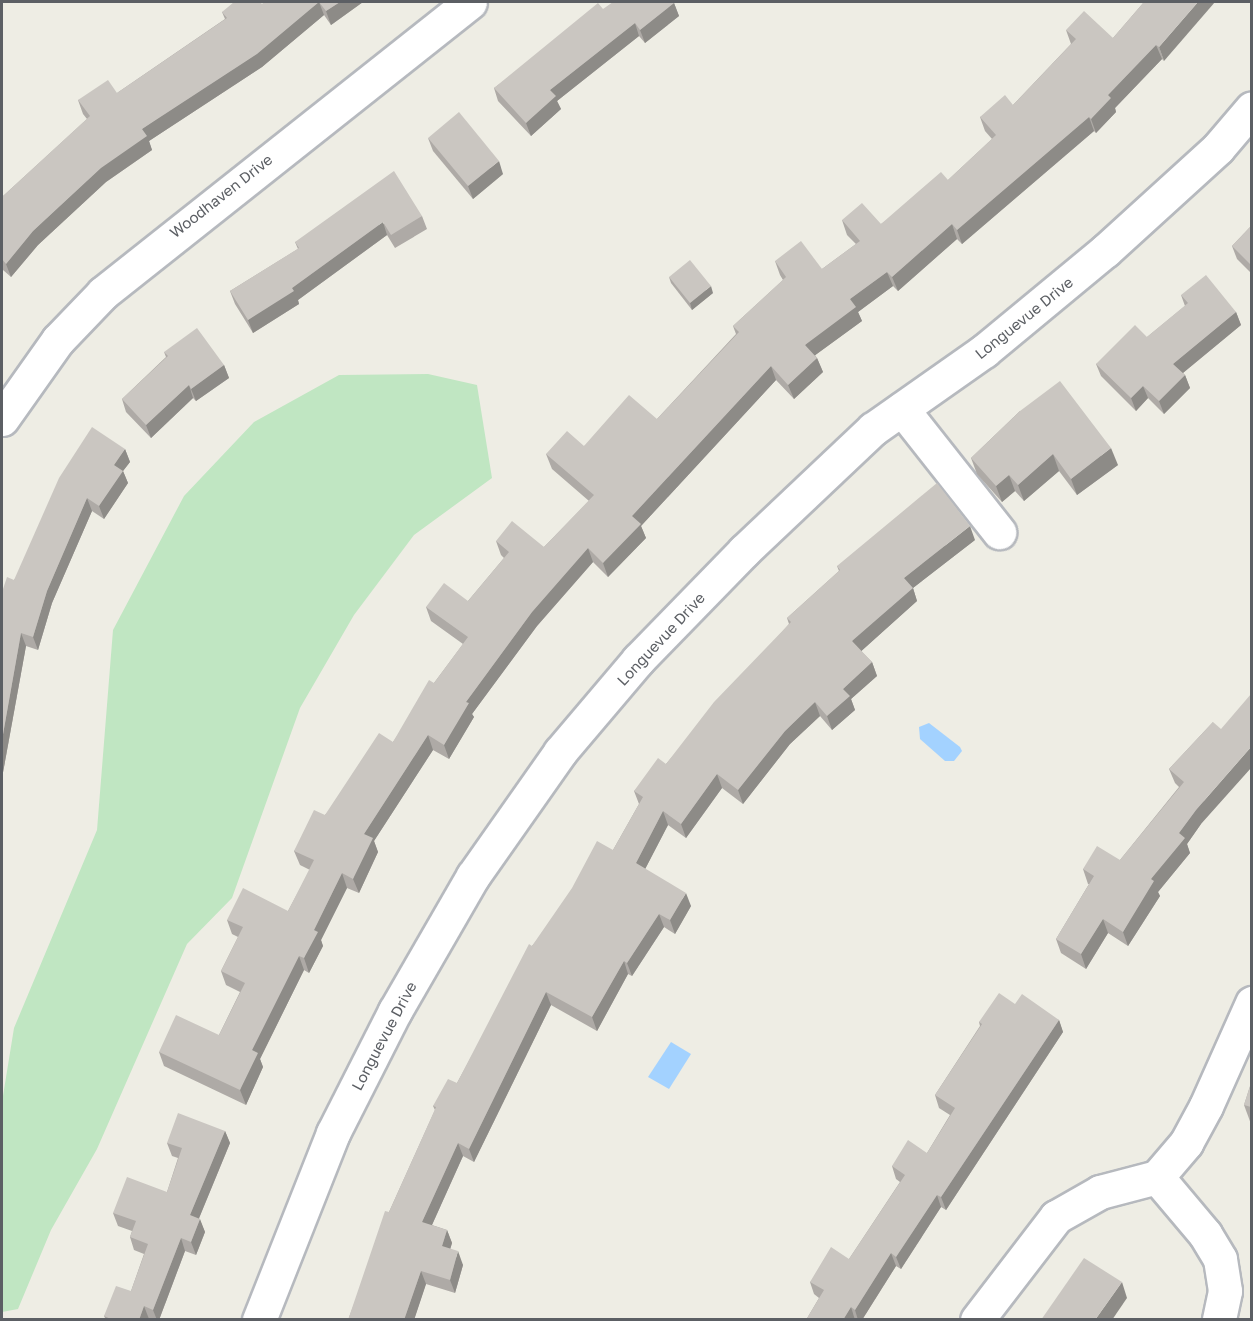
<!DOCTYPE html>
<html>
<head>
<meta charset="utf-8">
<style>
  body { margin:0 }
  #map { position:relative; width:1253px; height:1321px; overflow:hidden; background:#eeede4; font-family:"Golos Text",sans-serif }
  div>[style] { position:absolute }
  .green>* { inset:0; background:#c0e6c2 }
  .water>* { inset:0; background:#a3d2ff }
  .roads { filter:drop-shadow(2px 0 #b6b9be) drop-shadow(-2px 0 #b6b9be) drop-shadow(0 2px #b6b9be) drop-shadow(0 -2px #b6b9be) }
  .minor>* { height:33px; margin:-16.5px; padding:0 16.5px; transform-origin:16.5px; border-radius:16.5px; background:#fff }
  .wall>* { inset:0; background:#aeaaa6 }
  .shaded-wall>* { inset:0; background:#8d8b87 }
  .building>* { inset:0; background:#cac6c1 }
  span { translate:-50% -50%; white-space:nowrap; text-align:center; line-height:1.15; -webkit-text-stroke:4.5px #fff; paint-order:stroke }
  .street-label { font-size:15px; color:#5c5f64 }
  .frame { position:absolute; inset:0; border:3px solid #5c5f64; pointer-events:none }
</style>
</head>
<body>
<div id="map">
  <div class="green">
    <i style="clip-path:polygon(428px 374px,477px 385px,492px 478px,414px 535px,354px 615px,300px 708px,232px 898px,187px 944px,97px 1149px,51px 1230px,18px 1309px,2px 1312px,2px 1102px,14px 1028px,97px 830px,113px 630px,184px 496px,254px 422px,339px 375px)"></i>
  </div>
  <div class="water">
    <i style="clip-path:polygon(929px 723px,960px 747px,962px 751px,954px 761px,945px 761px,920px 739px,919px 727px)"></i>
    <i style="clip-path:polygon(671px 1042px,691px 1054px,669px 1089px,648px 1077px)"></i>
  </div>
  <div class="roads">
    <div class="minor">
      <i style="left:902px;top:409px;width:157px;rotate:51.7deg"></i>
      <i style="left:2px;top:419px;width:97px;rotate:-54.7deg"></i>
      <i style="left:58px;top:340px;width:65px;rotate:-46.2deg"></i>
      <i style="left:103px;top:293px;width:468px;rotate:-38.4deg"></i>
      <i style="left:1157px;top:1177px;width:45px;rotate:-49.5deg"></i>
      <i style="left:1186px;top:1143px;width:42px;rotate:-61.6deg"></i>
      <i style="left:1206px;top:1106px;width:113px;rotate:-65.9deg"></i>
      <i style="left:1157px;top:1177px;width:75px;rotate:49.9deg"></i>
      <i style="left:1205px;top:1234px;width:29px;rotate:59deg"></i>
      <i style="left:1220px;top:1259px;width:32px;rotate:81deg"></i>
      <i style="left:1225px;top:1291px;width:30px;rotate:102deg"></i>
      <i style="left:259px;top:1320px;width:201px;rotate:-68.4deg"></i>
      <i style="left:333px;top:1133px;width:137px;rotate:-63.1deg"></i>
      <i style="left:395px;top:1011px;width:156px;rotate:-60deg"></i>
      <i style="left:473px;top:876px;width:151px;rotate:-54.9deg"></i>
      <i style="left:560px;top:752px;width:121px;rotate:-49.7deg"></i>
      <i style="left:638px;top:660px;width:152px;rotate:-45.8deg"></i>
      <i style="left:744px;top:551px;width:178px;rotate:-43.4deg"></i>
      <i style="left:873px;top:429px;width:136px;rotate:-35.1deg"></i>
      <i style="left:984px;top:351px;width:157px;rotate:-39.6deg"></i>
      <i style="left:1105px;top:251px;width:153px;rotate:-42.3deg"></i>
      <i style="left:1218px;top:148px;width:52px;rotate:-49.6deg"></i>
      <i style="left:977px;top:1320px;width:130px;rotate:-52.5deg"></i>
      <i style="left:1056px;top:1217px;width:51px;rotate:-29.6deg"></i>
      <i style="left:1100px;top:1192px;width:59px;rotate:-14.7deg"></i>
    </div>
  </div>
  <div class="wall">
    <i style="clip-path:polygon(363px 2px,331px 25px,324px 15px,262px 67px,149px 141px,152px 150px,106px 182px,38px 245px,11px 277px,3px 270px,2px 273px,2px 197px,87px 119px,83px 114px,78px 100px,117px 93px,225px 19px,222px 12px,262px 4px)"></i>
    <i style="clip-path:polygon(1144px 2px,1164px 61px,1162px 59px,1115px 108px,1116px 112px,1096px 133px,1094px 131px,962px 244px,957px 239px,898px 291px,893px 286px,858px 312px,862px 321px,815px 355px,817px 358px,823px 372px,794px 399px,776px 380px,641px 526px,646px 538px,608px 577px,593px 562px,537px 626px,472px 714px,474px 717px,449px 759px,433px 750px,374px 841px,378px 852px,359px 893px,347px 888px,321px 940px,323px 946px,309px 973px,304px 970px,260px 1059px,263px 1067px,246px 1105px,164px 1066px,159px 1052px,219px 1035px,240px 992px,226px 985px,221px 971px,238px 937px,232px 934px,227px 920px,288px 911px,310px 870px,300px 865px,294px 851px,325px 815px,393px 742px,434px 683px,463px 644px,431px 621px,426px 607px,468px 601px,504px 558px,501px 555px,496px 541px,544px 547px,589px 501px,552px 469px,546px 454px,584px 446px,657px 419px,736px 334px,733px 326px,783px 280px,780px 275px,775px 261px,822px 269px,856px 244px,847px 235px,842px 220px,881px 224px,948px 180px,992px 139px,985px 131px,980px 117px,1013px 105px,1071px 44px,1066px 30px,1113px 38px)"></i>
    <i style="clip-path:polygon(674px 3px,679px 16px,645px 43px,639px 36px,557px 101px,561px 109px,531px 136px,498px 101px,494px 88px,603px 9px)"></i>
    <i style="clip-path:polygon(428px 138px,503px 174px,473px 199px,433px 151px)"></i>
    <i style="clip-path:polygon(422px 216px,427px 229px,395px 248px,387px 235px,298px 300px,299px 304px,253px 333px,235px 304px,230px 291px,298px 249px,295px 242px)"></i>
    <i style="clip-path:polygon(1251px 226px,1251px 273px,1237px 259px,1232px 246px)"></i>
    <i style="clip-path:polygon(669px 277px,713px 293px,692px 310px,671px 283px)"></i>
    <i style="clip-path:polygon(1181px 295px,1236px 312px,1241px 325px,1183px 373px,1185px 375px,1190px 388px,1164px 414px,1148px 398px,1136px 411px,1101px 376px,1096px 364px,1147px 337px,1185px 306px)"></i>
    <i style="clip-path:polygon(164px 352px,224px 365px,229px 378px,196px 401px,193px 398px,151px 438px,126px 412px,122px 399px,166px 357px)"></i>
    <i style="clip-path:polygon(1020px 411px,1118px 465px,1077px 495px,1059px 471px,1024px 501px,1015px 491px,1002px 502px,977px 474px,971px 458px)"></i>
    <i style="clip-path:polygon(125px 449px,130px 462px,123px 471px,128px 483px,104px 519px,92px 511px,52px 603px,38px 650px,26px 646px,2px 778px,2px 592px,14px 580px)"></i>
    <i style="clip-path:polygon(975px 540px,913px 588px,917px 601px,861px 651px,872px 662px,877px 676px,851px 699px,855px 710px,832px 730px,820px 716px,790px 744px,743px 804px,722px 788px,686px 838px,668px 825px,645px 869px,691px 906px,675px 934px,664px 927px,632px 976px,628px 974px,597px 1031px,551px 1005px,474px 1162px,463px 1156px,432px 1225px,447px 1230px,452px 1243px,450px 1249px,463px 1265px,455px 1293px,426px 1284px,414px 1320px,348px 1320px,389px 1212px,435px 1110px,433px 1106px,457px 1083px,532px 946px,613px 850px,639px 804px,634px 791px,666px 764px,789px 624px,787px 618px,839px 571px,837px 566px)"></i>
    <i style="clip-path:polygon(1213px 722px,1201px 824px,1187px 844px,1190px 853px,1158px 892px,1160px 896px,1128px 946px,1108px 933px,1086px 969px,1061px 953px,1056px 939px,1089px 884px,1088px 884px,1083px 869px,1120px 860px,1179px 787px,1175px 783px,1169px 769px)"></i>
    <i style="clip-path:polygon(1015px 1004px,1059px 1020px,1063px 1032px,946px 1210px,941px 1207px,901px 1269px,896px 1266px,862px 1320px,806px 1320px,819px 1298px,814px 1294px,810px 1282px,849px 1259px,900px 1182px,896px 1179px,892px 1166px,927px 1153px,950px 1115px,939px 1108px,935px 1095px,980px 1026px,979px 1022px)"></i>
    <i style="clip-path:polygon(1251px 1083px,1251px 1124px,1244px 1105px)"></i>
    <i style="clip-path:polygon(225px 1131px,230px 1143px,199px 1218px,205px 1232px,196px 1255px,185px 1251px,159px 1320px,106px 1320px,104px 1316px,131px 1291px,144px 1254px,134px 1250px,130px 1237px,132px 1231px,118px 1226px,113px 1213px,167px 1192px,178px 1158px,172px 1156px,167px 1143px)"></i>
  </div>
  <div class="shaded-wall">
    <i style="clip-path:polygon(319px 2px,324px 15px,262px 67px,149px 141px,152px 150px,106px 182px,38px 245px,11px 277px,6px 264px,33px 231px,142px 129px)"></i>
    <i style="clip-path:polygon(340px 2px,363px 2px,331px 25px,326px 11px)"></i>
    <i style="clip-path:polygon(1198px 2px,1215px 2px,1164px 61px,1159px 47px)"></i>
    <i style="clip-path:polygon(674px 3px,679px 16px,645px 43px,640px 30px)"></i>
    <i style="clip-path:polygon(635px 23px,639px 36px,557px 101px,561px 109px,531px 136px,526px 123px,550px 90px)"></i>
    <i style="clip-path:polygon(1156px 45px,1162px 59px,1115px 108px,1116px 112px,1096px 133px,1091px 119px,1108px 95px)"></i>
    <i style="clip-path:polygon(1089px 117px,1094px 131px,962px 244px,957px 230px)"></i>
    <i style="clip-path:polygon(499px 161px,503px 174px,473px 199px,468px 186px)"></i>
    <i style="clip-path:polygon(383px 222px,387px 235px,298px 300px,299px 304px,253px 333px,248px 320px)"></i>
    <i style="clip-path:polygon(952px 224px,957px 239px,898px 291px,892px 277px)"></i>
    <i style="clip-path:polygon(887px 272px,893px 286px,858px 312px,862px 321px,810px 359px,805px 345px,850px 299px)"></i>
    <i style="clip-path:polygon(711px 286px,713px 293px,692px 310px,690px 303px)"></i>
    <i style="clip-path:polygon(1236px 312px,1241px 325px,1178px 377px,1173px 364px)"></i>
    <i style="clip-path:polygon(817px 358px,823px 372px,794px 399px,788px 385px)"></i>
    <i style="clip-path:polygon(224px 365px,229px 378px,196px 401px,191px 389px)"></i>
    <i style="clip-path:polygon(771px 366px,776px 380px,641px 526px,646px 538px,608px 577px,603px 563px,632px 516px)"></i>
    <i style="clip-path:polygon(1185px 375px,1190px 388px,1164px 414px,1159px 401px)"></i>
    <i style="clip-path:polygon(189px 385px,193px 398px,151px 438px,146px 425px)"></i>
    <i style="clip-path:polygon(1143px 386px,1148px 398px,1136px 411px,1131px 398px)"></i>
    <i style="clip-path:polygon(1111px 448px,1118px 465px,1077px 495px,1071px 479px)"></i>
    <i style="clip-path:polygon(125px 449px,130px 462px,123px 471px,128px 483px,104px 519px,99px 506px,114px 465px)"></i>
    <i style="clip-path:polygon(1053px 454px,1059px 471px,1024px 501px,1018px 485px)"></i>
    <i style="clip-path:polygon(1009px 475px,1015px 491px,1002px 502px,996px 486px)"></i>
    <i style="clip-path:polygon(87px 498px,92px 511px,52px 603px,38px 650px,33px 637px,47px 591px)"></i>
    <i style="clip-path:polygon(970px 526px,975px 540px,913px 588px,917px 601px,857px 655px,852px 641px,904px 578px)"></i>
    <i style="clip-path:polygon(588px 548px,593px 562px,537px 626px,472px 714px,474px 717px,449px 759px,444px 745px,466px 702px,532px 612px)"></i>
    <i style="clip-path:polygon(21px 633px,26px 646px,2px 778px,2px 740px)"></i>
    <i style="clip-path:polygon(872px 662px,877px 676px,851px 699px,855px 710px,832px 730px,827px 716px,843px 689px)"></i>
    <i style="clip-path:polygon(815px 702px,820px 716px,790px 744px,743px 804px,738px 790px,785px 731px)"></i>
    <i style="clip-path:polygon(428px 735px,433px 750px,374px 841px,378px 852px,359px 893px,353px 879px,364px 834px)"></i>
    <i style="clip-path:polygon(1251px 747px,1251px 768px,1201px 824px,1187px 844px,1190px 853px,1158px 892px,1160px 896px,1128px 946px,1123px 932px,1151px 879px,1179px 833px,1196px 810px)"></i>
    <i style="clip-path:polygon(717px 774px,722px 788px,686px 838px,681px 824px)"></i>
    <i style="clip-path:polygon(663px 811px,668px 825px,641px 877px,636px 863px)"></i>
    <i style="clip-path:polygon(342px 873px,347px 888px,321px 940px,323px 946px,309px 973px,304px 958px,314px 930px)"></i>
    <i style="clip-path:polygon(686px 893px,691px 906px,675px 934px,670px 920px)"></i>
    <i style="clip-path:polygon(659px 914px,664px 927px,632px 976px,627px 963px)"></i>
    <i style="clip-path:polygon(1103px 919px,1108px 933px,1086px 969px,1081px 954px)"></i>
    <i style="clip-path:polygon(299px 956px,304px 970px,260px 1059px,263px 1067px,246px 1105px,240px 1090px,252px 1050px)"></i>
    <i style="clip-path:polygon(624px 961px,628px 974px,597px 1031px,592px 1017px)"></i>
    <i style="clip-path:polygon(546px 992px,551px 1005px,474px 1162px,469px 1149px)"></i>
    <i style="clip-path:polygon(1059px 1020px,1063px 1032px,946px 1210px,941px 1197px)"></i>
    <i style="clip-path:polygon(225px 1131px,230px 1143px,195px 1228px,190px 1215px)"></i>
    <i style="clip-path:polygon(458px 1143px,463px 1156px,427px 1236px,422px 1222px)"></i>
    <i style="clip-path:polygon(937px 1195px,941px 1207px,901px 1269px,896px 1257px)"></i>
    <i style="clip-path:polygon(200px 1219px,205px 1232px,196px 1255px,191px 1242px)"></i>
    <i style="clip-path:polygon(447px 1230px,452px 1243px,447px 1260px,442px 1246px)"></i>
    <i style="clip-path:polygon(181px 1238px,185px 1251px,159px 1320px,157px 1320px,153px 1310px)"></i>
    <i style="clip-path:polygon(458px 1251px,463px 1265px,455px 1293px,450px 1280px)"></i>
    <i style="clip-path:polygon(891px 1253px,896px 1266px,862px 1320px,858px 1320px,855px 1310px)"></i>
    <i style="clip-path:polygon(421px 1271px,426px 1284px,414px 1320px,404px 1320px)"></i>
    <i style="clip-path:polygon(1122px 1282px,1127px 1298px,1112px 1320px,1095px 1320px)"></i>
    <i style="clip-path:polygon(144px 1306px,149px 1319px,139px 1320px)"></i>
    <i style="clip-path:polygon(851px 1307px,855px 1320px,843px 1320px)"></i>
  </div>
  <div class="building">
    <i style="clip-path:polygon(234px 2px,260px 2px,262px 4px,264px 2px,340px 2px,326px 11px,319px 2px,257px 54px,142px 129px,147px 136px,101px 168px,33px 231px,6px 264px,2px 259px,2px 197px,90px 116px,78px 100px,108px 80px,117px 93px,227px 18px,222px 12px)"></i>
    <i style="clip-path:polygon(613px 2px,673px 2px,674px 3px,640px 30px,635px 23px,550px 90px,556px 96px,526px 123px,494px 88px,598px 3px,603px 9px)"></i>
    <i style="clip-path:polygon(1144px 2px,1198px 2px,1159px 47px,1156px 45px,1108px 95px,1111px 98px,1091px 119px,1089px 117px,957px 230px,952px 224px,892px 277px,887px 272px,850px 299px,856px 307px,805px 345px,817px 358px,788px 385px,771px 366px,632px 516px,641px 524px,603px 563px,588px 548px,532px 612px,466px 702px,469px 703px,444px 745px,428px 735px,364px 834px,373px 838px,353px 879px,342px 873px,314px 930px,318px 932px,304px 958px,299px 956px,252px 1050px,258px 1053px,240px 1090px,159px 1052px,176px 1015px,219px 1035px,245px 983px,221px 971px,243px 927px,227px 920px,243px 888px,288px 911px,314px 860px,294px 851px,314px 810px,325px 815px,379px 733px,393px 742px,429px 680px,434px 683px,468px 637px,426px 607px,444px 583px,468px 601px,509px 552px,496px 541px,512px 521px,544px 547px,594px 495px,546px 454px,567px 431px,584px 446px,629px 395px,657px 419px,739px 332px,733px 326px,786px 277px,775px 261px,801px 241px,822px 269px,860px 241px,842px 220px,862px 203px,881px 224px,941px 172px,948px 180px,996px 135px,980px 117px,1005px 95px,1013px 105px,1076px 39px,1066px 30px,1084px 11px,1113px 38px)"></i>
    <i style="clip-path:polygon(459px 112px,499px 161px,468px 186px,428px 138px)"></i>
    <i style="clip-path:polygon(394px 171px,422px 216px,391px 235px,383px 222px,292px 288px,294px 291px,248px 320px,230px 291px,299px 248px,295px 242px)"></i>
    <i style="clip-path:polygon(1251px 226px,1251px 265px,1232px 246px)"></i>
    <i style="clip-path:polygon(690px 260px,711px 286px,690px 303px,669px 277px)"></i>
    <i style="clip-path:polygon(1206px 275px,1236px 312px,1173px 364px,1185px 375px,1159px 401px,1143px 386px,1131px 398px,1096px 364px,1135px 325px,1147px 337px,1188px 303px,1181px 295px)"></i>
    <i style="clip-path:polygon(197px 328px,224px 365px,191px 389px,189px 385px,146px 425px,122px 399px,168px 356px,164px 352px)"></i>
    <i style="clip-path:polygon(1060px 381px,1111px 448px,1071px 479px,1053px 454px,1018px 485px,1009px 475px,996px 486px,971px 458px,1020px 411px)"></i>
    <i style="clip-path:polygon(92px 427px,125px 449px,114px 465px,123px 471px,99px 506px,87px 498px,47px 591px,33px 637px,21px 633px,2px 740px,2px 592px,7px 577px,14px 580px,59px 478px)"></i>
    <i style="clip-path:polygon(937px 483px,970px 526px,904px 578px,913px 588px,852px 641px,872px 662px,843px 689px,850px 696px,827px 716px,815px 702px,785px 731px,738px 790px,717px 774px,681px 824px,663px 811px,636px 863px,686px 893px,670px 920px,659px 914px,627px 963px,624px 961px,592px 1017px,546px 992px,469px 1149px,458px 1143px,422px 1222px,447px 1230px,442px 1246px,458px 1251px,450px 1280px,421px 1271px,404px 1320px,348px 1320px,385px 1211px,389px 1212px,436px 1107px,433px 1106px,448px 1079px,457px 1083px,529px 944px,532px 946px,572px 888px,597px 841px,613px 850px,643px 797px,634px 791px,658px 758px,666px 764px,714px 702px,791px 622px,787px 618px,840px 570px,837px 566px)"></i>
    <i style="clip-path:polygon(1251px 694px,1251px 747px,1196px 810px,1179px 833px,1185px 838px,1151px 879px,1154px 881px,1123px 932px,1103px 919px,1081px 954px,1056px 939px,1094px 876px,1083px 869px,1097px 846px,1120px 860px,1184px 782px,1169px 769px,1213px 722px,1221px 729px)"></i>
    <i style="clip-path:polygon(999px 993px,1015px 1004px,1022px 994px,1059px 1020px,941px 1197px,937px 1195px,896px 1257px,891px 1253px,855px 1310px,851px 1307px,843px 1320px,806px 1320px,824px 1290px,810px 1282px,831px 1247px,849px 1259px,905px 1175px,892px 1166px,908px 1140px,927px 1153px,955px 1108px,935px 1095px,982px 1024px,979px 1022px)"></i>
    <i style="clip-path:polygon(1251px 1083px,1251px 1107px,1244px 1105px)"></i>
    <i style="clip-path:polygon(178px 1113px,225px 1131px,190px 1215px,200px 1219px,191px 1242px,181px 1238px,153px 1310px,144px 1306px,139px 1320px,113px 1320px,104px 1316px,116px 1286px,131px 1291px,148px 1244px,130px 1237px,136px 1221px,113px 1213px,127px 1177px,167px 1192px,182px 1148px,167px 1143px)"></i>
    <i style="clip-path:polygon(1084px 1258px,1122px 1282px,1095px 1320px,1041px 1320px)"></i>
  </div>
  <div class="street-label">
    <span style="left:221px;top:196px;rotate:-38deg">Woodhaven Drive</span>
    <span style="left:1024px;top:318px;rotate:-39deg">Longuevue Drive</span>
    <span style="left:661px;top:639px;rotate:-47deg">Longuevue Drive</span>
    <span style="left:384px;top:1036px;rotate:-62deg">Longuevue Drive</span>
  </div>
  <div class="frame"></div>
</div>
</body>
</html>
